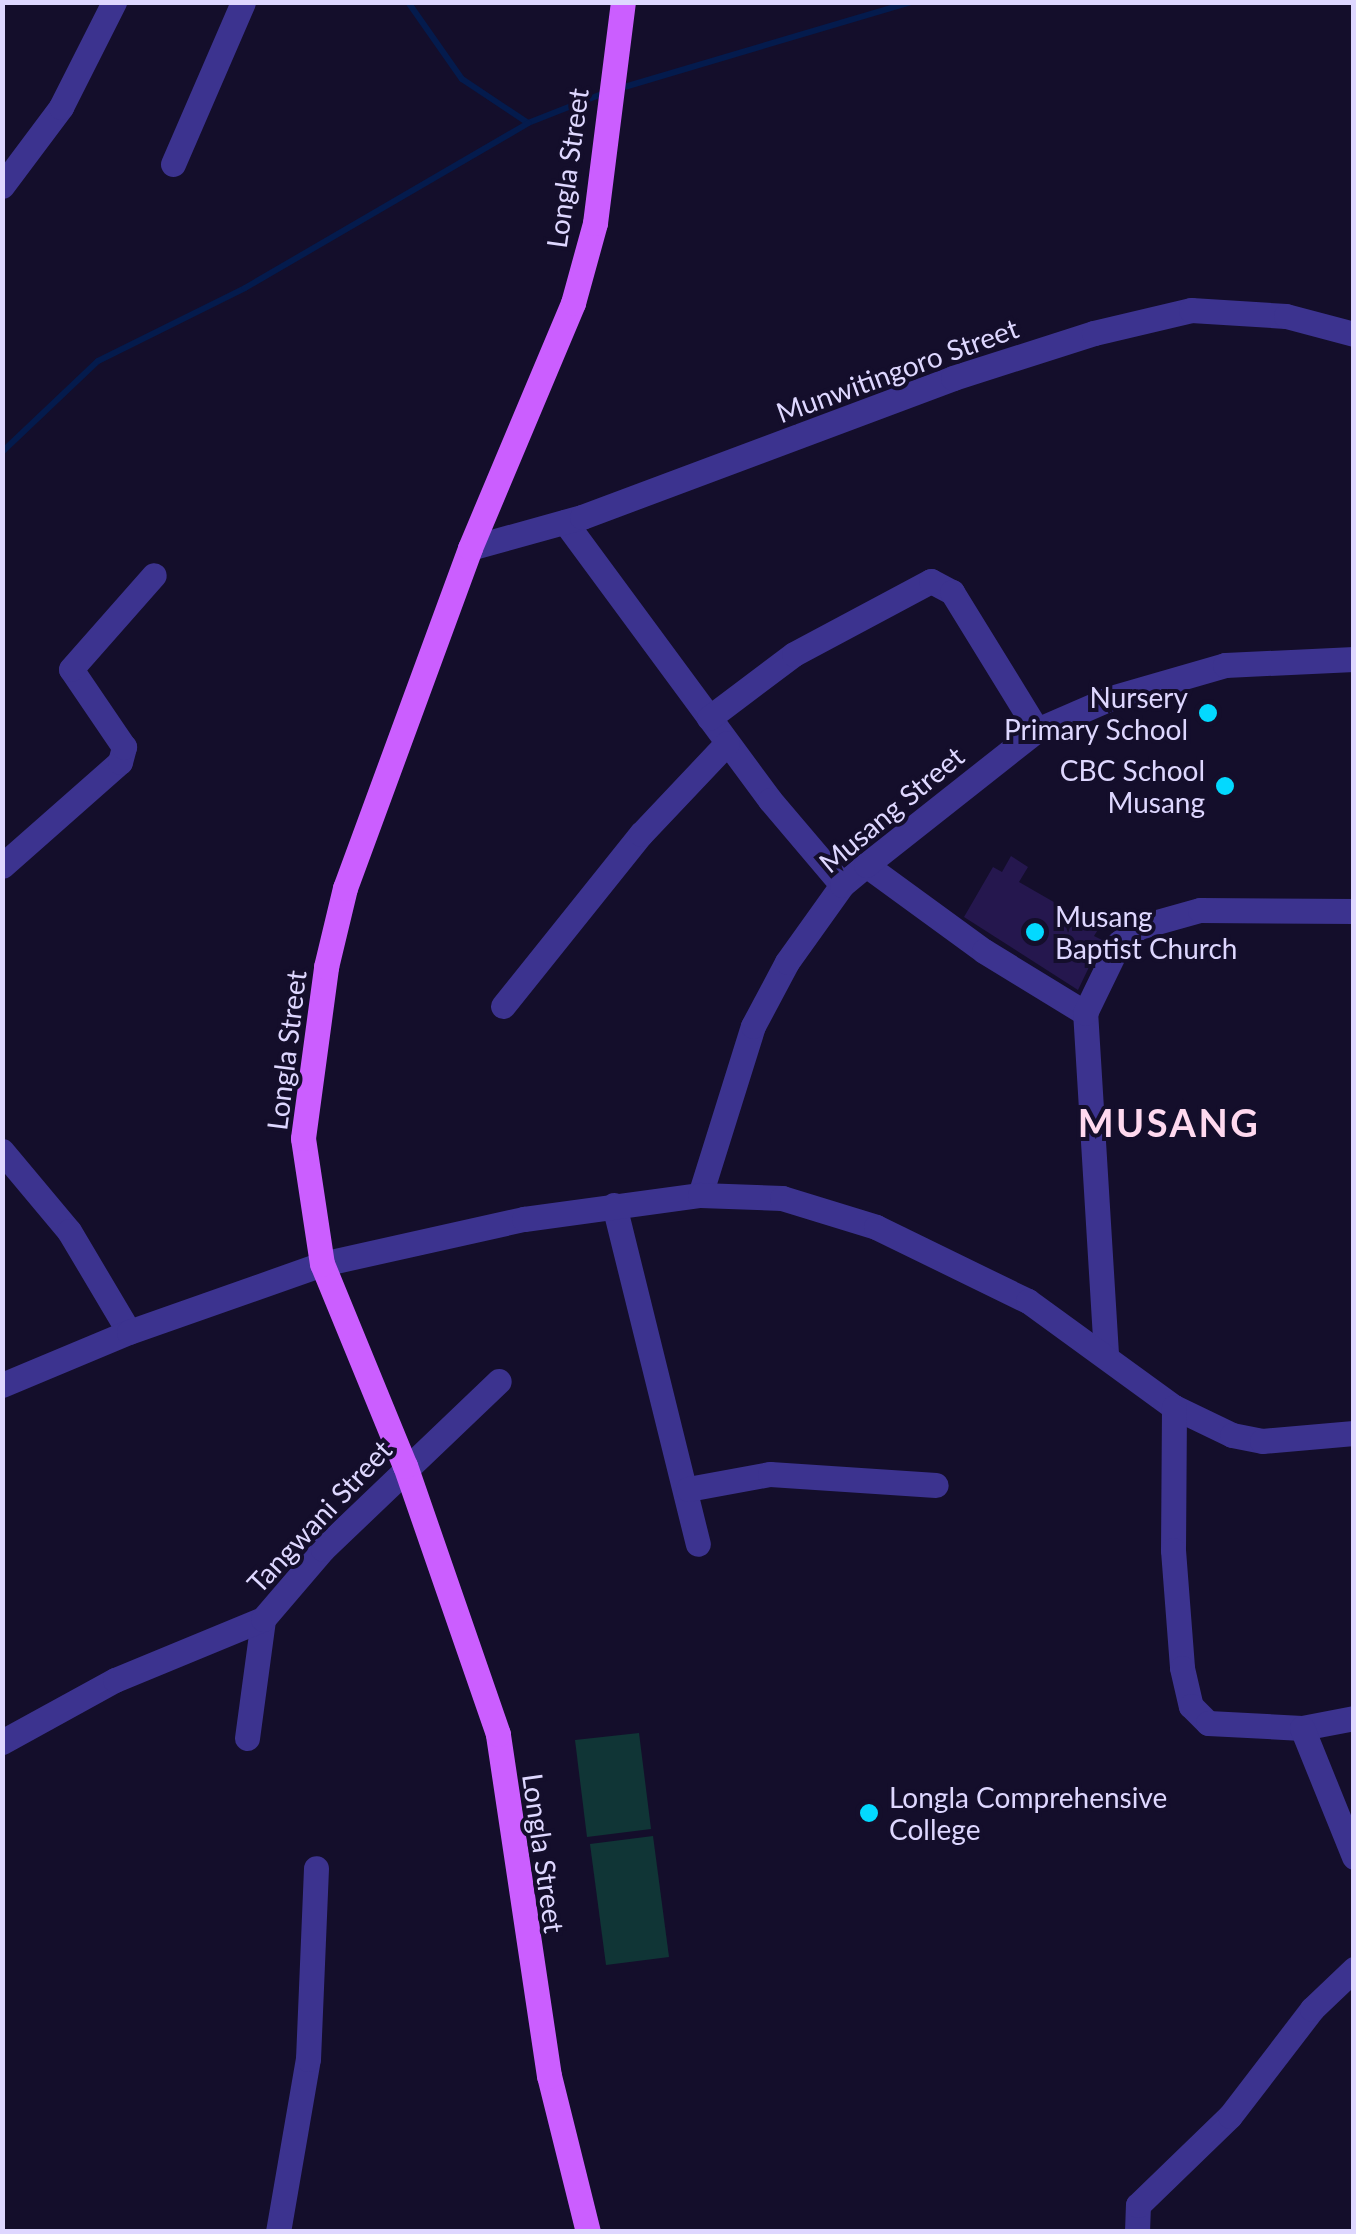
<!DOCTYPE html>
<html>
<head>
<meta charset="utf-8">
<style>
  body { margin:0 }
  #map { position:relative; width:1356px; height:2234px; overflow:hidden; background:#140e2b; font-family:Lato,sans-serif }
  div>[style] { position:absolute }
  .green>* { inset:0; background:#103536 }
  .stream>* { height:6px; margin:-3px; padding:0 3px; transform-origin:3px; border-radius:3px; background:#041b4d }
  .building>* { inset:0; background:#25174e }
  .minor>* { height:25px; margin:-12.5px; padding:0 12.5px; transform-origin:12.5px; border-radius:12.5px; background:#3c338f }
  .major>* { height:25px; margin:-12.5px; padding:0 12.5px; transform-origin:12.5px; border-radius:12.5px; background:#cb5eff }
  .dots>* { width:28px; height:28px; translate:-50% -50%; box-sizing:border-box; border:5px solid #140e2b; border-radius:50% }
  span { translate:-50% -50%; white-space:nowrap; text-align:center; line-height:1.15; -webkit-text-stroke:8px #140e2b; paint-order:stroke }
  .street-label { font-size:28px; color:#ded7ff }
  .poi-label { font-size:28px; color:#ded7ff }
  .right { translate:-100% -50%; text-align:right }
  .left { translate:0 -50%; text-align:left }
  .district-label { font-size:38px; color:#ffd9ef; font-weight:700; letter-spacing:2.5px }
  .frame { position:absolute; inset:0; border:5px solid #ded7ff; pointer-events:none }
</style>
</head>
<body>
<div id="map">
  <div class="green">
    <i style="clip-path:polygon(639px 1733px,651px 1829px,587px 1837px,575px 1740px)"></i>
    <i style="clip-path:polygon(653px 1836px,669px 1957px,606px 1965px,590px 1844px)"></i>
  </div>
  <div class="stream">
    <i style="left:408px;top:2px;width:94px;rotate:55deg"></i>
    <i style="left:462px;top:79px;width:79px;rotate:33.7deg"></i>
    <i style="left:528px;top:123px;width:82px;rotate:-21.5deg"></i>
    <i style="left:621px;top:88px;width:303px;rotate:-16.5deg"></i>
    <i style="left:2px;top:452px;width:132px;rotate:-43.5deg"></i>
    <i style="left:98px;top:361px;width:164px;rotate:-26.4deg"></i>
    <i style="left:245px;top:288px;width:328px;rotate:-30.2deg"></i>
  </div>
  <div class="building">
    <i style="clip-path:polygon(1011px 856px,1028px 867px,1019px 882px,1099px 928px,1094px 936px,1102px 940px,1078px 990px,964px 917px,993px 867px,1002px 872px)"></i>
  </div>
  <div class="minor">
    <i style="left:173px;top:164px;width:176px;rotate:-66.6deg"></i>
    <i style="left:2px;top:186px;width:99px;rotate:-53.2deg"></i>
    <i style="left:61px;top:107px;width:118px;rotate:-63.2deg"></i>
    <i style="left:565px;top:522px;width:345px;rotate:53.6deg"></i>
    <i style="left:770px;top:800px;width:111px;rotate:49.7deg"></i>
    <i style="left:470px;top:548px;width:116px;rotate:-15.5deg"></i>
    <i style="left:582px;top:517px;width:396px;rotate:-20.5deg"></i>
    <i style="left:953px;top:378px;width:148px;rotate:-17.7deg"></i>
    <i style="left:1094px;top:333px;width:100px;rotate:-13.3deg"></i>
    <i style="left:1191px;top:310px;width:95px;rotate:3.6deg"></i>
    <i style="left:1286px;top:316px;width:70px;rotate:14.8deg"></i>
    <i style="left:709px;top:718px;width:106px;rotate:-37deg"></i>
    <i style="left:794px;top:654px;width:155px;rotate:-28.1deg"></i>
    <i style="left:931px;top:581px;width:24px;rotate:28deg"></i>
    <i style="left:952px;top:592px;width:162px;rotate:58.4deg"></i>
    <i style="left:866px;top:865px;width:146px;rotate:36.1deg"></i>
    <i style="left:984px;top:951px;width:119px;rotate:31.5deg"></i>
    <i style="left:2px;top:866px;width:157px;rotate:-41.4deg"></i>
    <i style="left:120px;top:762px;width:16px;rotate:-75deg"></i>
    <i style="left:124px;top:747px;width:94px;rotate:-124.2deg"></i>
    <i style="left:71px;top:669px;width:125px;rotate:-48.6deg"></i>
    <i style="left:503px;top:1006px;width:221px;rotate:-51.3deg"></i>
    <i style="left:641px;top:834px;width:125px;rotate:-46.6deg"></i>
    <i style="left:2px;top:1151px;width:104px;rotate:50.1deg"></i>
    <i style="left:69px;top:1231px;width:117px;rotate:59.3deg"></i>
    <i style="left:700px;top:1195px;width:177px;rotate:-72.6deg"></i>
    <i style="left:753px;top:1026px;width:72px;rotate:-62deg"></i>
    <i style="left:787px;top:962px;width:95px;rotate:-54.5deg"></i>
    <i style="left:842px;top:885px;width:31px;rotate:-40deg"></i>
    <i style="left:866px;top:865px;width:218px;rotate:-38.3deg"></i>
    <i style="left:1037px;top:730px;width:81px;rotate:-23.4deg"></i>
    <i style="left:1111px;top:698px;width:119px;rotate:-16.1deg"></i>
    <i style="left:1225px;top:665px;width:129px;rotate:-2.7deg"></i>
    <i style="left:614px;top:1205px;width:349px;rotate:76.1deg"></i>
    <i style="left:1106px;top:1354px;width:342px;rotate:-93.5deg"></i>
    <i style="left:1085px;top:1013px;width:78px;rotate:-64.1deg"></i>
    <i style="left:1119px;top:943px;width:26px;rotate:-39deg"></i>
    <i style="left:1139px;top:927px;width:63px;rotate:-15.6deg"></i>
    <i style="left:1200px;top:910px;width:154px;rotate:0.4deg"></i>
    <i style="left:2px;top:1385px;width:138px;rotate:-22.7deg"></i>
    <i style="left:129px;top:1332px;width:205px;rotate:-19.4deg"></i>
    <i style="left:322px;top:1264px;width:207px;rotate:-12.6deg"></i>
    <i style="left:524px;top:1219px;width:178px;rotate:-7.8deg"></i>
    <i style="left:700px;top:1195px;width:82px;rotate:2.1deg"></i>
    <i style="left:782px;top:1198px;width:98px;rotate:17.1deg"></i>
    <i style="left:876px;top:1227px;width:169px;rotate:26deg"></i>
    <i style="left:1028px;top:1301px;width:180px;rotate:36deg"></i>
    <i style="left:1174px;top:1407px;width:64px;rotate:25.8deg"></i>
    <i style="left:1232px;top:1435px;width:31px;rotate:11deg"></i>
    <i style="left:1262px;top:1441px;width:92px;rotate:-5deg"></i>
    <i style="left:1174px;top:1407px;width:143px;rotate:90.4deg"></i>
    <i style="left:1173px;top:1550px;width:118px;rotate:85.6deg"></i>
    <i style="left:1182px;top:1668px;width:39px;rotate:77deg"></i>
    <i style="left:1191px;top:1706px;width:24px;rotate:45deg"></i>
    <i style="left:1208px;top:1723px;width:94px;rotate:3deg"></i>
    <i style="left:1302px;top:1728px;width:53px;rotate:-10.9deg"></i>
    <i style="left:688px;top:1489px;width:83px;rotate:-10.4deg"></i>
    <i style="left:770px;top:1474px;width:166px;rotate:3.8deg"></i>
    <i style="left:1302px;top:1728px;width:139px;rotate:68deg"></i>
    <i style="left:247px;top:1738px;width:120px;rotate:-82.3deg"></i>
    <i style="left:2px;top:1742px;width:129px;rotate:-28.8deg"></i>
    <i style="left:115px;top:1680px;width:160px;rotate:-22.4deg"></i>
    <i style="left:263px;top:1619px;width:92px;rotate:-49.4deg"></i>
    <i style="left:323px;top:1549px;width:243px;rotate:-43.7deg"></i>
    <i style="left:278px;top:2232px;width:176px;rotate:-80.2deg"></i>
    <i style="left:308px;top:2059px;width:191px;rotate:-87.6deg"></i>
    <i style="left:1137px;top:2232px;width:27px;rotate:-88deg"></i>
    <i style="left:1138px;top:2205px;width:128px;rotate:-44.1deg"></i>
    <i style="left:1230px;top:2116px;width:135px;rotate:-52.5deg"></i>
    <i style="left:1312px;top:2009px;width:58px;rotate:-43.6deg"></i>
  </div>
  <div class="major">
    <i style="left:588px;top:2232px;width:161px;rotate:-104deg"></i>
    <i style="left:549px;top:2076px;width:346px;rotate:-98.5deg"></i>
    <i style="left:498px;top:1734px;width:284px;rotate:-109.1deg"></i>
    <i style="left:405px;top:1466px;width:218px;rotate:-112.3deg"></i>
    <i style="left:322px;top:1264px;width:127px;rotate:-98.6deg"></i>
    <i style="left:303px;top:1138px;width:173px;rotate:-82.3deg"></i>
    <i style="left:326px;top:967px;width:81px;rotate:-76.5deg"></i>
    <i style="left:345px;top:888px;width:362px;rotate:-69.8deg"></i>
    <i style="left:470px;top:548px;width:266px;rotate:-67.2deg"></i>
    <i style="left:573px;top:303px;width:83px;rotate:-74.6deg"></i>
    <i style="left:595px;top:223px;width:223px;rotate:-82.8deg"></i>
  </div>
  <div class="dots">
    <i style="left:1208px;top:713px;background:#03d9ff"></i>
    <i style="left:1225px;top:786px;background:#03d9ff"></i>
    <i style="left:1035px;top:932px;background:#03d9ff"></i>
    <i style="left:869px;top:1813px;background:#03d9ff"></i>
  </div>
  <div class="street-label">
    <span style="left:567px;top:168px;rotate:-82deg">Longla Street</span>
    <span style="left:897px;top:370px;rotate:-20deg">Munwitingoro Street</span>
    <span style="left:891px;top:809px;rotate:-40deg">Musang Street</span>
    <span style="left:286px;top:1050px;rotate:-83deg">Longla Street</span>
    <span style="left:319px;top:1516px;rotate:-47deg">Tangwani Street</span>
    <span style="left:544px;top:1853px;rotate:82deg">Longla Street</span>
  </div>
  <div class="poi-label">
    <span class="right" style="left:1188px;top:713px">Nursery<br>Primary School</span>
    <span class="right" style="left:1205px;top:786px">CBC School<br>Musang</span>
    <span class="left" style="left:1055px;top:932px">Musang<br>Baptist Church</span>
    <span class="left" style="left:889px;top:1813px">Longla Comprehensive<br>College</span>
  </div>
  <div class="district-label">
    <span style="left:1169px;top:1123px">MUSANG</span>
  </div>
  <div class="frame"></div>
</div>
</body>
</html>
